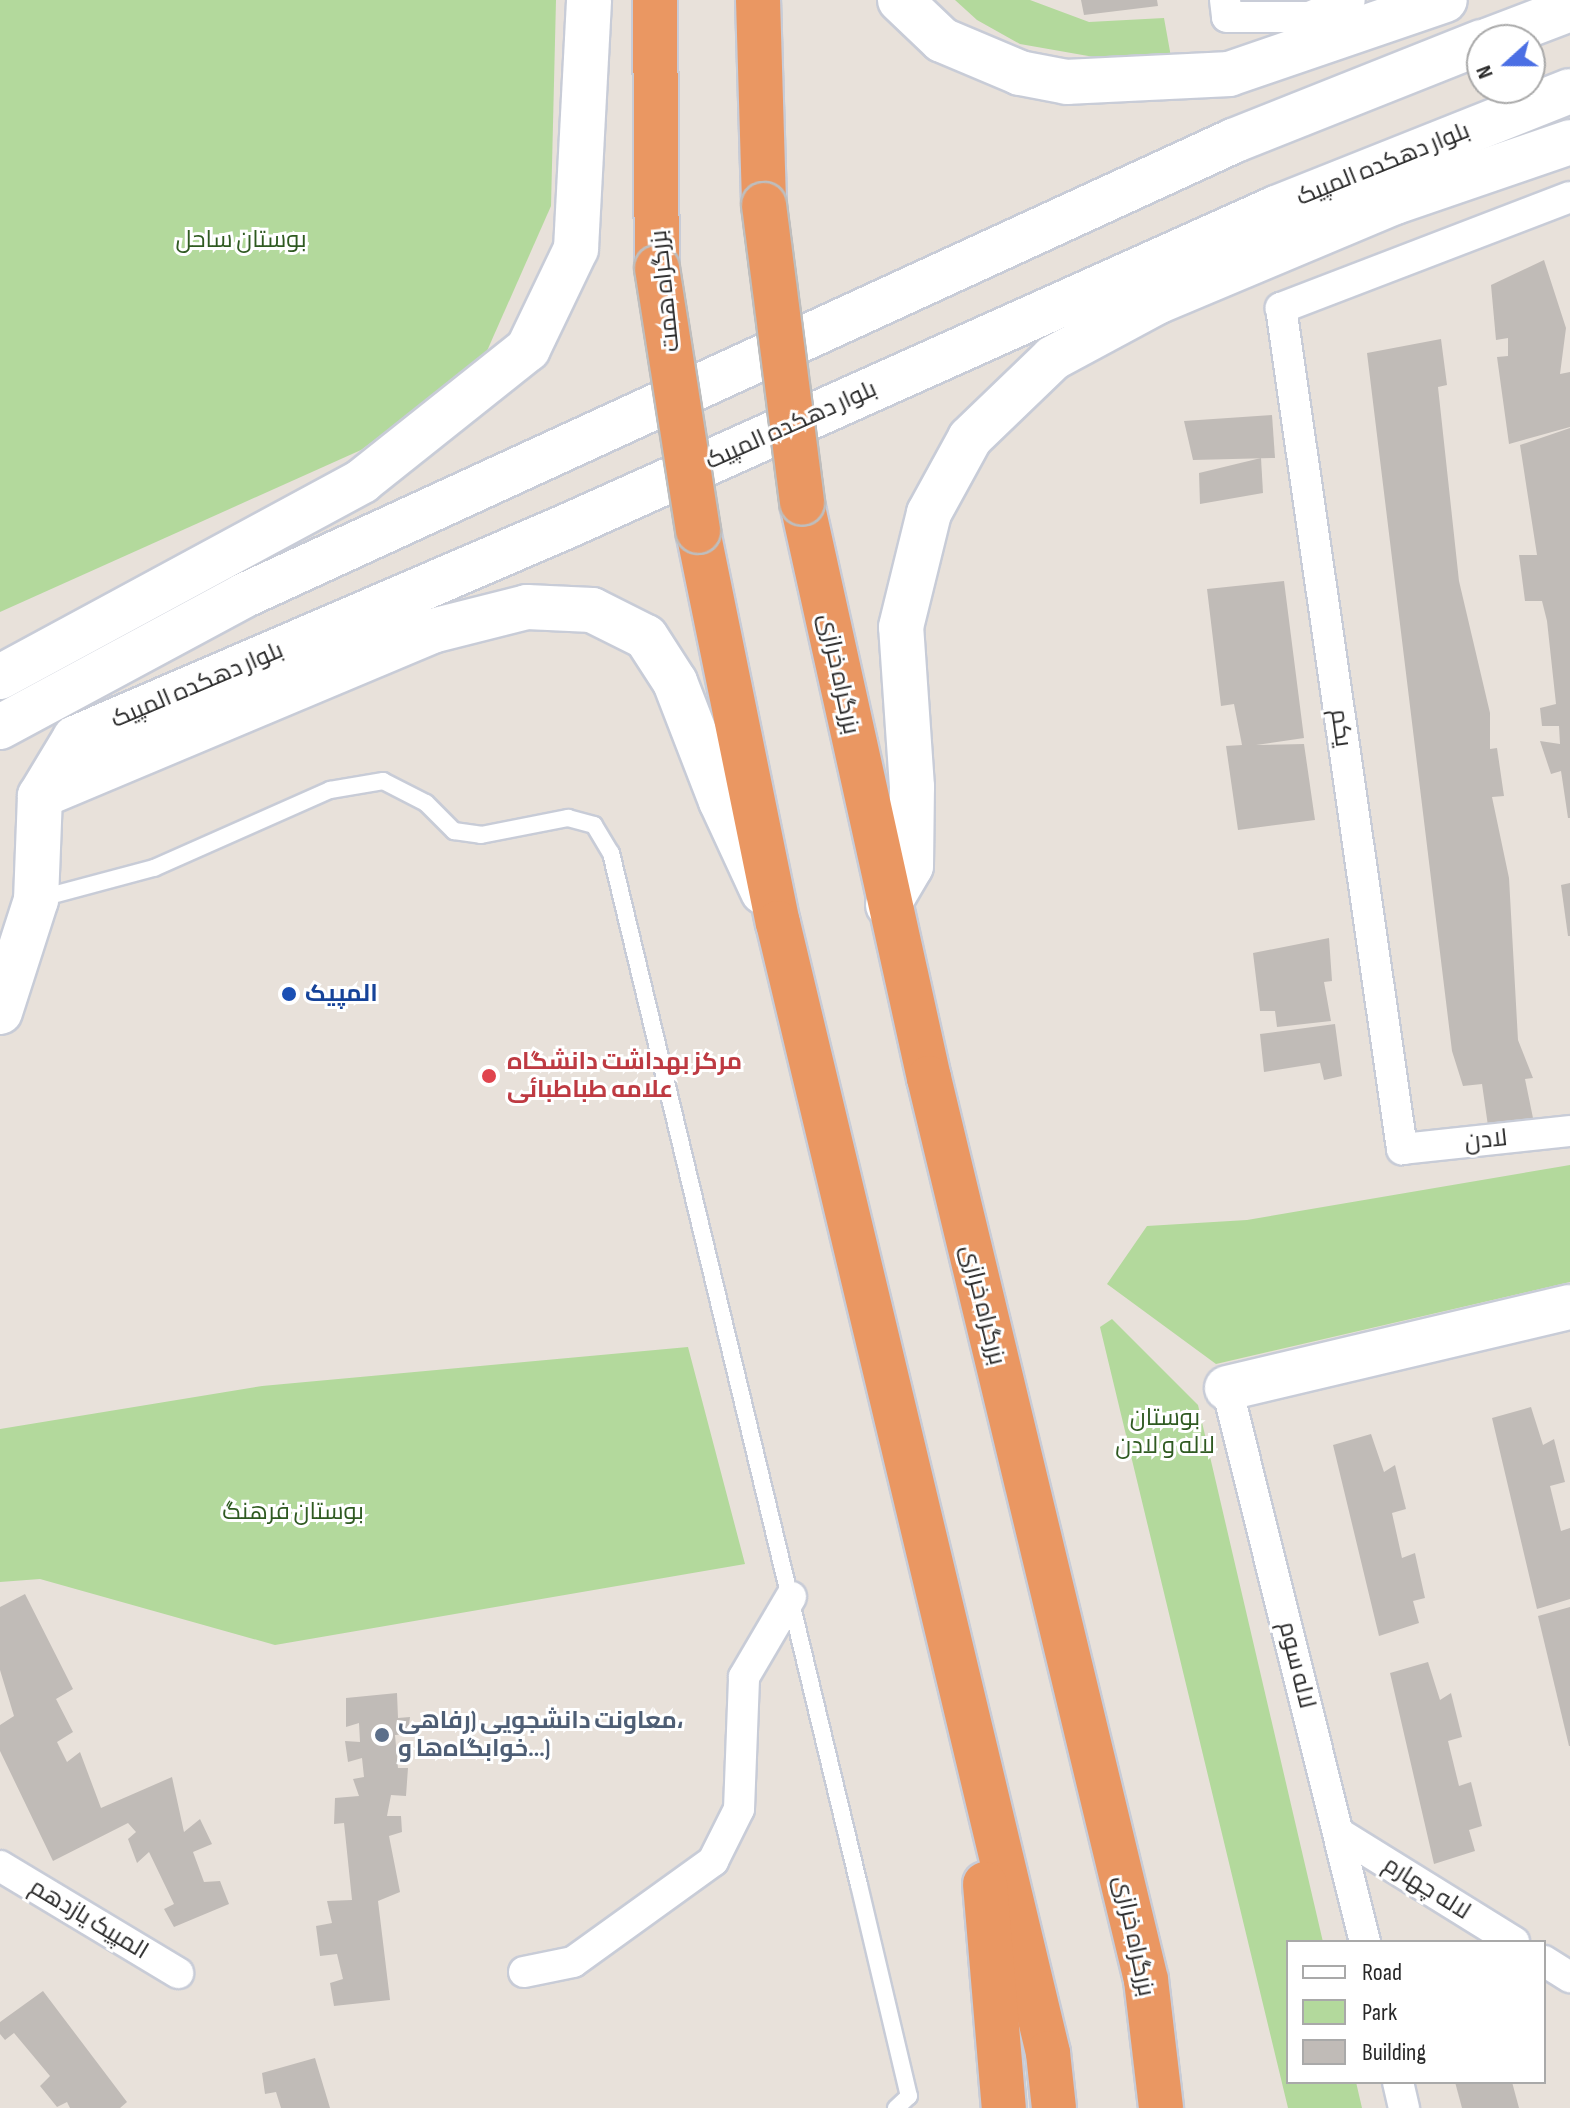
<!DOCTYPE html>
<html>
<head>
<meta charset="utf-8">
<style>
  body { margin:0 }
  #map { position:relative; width:1570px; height:2108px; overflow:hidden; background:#e8e1da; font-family:"Sofia Sans Condensed",Cairo,sans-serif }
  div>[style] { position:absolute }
  .green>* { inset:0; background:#b3d99c }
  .building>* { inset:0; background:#c0bbb7 }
  .roads { filter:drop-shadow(2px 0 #c8ccd7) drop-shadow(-2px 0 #c8ccd7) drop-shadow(0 2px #c8ccd7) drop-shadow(0 -2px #c8ccd7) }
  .lane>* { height:16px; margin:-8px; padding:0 8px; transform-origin:8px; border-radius:8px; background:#fff }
  .street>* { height:30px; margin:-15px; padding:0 15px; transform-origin:15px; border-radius:15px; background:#fff }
  .secondary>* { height:44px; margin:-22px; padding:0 22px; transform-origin:22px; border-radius:22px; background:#fff }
  .highway>* { height:44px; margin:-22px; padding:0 22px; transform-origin:22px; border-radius:22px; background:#ea9762 }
  .bridges { filter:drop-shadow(2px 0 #bebebe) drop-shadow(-2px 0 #bebebe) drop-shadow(0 2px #bebebe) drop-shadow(0 -2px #bebebe) }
  .highway-bridge>* { height:44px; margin:-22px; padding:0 22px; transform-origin:22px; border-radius:22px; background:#ea9762 }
  .dots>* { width:22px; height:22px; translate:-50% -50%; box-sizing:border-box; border:4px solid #fff; border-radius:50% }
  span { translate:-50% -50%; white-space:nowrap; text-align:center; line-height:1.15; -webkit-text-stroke:6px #fff; paint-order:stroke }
  .street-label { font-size:24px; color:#272727 }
  .park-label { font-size:24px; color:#2f5a21 }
  .transit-label { font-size:24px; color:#164399; font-weight:700 }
  .left { translate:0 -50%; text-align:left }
  .health-label { font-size:24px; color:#be3a42; font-weight:700 }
  .service-label { font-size:24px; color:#4e5e75; font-weight:700 }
  .legend { position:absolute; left:1286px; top:1940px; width:260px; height:144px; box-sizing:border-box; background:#fff; border:2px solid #a9a9a9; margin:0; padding:10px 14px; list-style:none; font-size:24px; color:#272727 }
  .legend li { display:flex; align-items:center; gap:16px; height:40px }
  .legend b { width:40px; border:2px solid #a9a9a9 }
  .north { position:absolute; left:1466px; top:24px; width:80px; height:80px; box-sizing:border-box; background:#fff; border:2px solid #a9a9a9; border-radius:50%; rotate:249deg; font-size:22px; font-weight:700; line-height:32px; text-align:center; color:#272727 }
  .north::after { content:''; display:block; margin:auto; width:28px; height:36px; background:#4b6fe4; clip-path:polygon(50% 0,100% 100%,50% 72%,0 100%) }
</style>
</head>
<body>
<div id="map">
  <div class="green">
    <i style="clip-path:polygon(0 0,556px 0,551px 206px,483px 360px,361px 450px,0 612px)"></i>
    <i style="clip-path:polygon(955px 0,1030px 0,1089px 22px,1164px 18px,1171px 57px,1094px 57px,1020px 44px,977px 20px)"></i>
    <i style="clip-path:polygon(1570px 1165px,1570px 1282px,1216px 1364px,1107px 1284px,1147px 1226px,1247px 1220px)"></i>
    <i style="clip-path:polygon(1112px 1319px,1198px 1405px,1323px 1942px,1288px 1942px,1288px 2082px,1356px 2082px,1362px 2108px,1288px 2108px,1100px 1327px)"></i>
    <i style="clip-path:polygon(688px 1347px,745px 1564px,275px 1645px,40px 1579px,0 1582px,0 1429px,262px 1386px)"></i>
  </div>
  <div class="building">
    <i style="clip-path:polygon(1081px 0,1157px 0,1158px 6px,1084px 15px)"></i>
    <i style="clip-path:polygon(1544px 260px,1566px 328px,1560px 374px,1570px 372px,1570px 427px,1509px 444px,1497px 357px,1508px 356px,1508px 338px,1496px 340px,1491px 285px)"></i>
    <i style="clip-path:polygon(1441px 339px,1447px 385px,1438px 387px,1459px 581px,1490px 713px,1490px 749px,1497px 748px,1504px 796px,1492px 797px,1509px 878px,1518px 1040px,1533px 1078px,1525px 1079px,1533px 1118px,1488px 1126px,1482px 1084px,1463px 1086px,1452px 1051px,1367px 353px)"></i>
    <i style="clip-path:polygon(1272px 415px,1275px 458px,1193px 460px,1184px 421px)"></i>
    <i style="clip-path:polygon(1570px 428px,1570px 818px,1568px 818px,1561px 771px,1551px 774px,1540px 741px,1560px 744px,1559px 726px,1542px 726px,1540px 708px,1556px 704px,1547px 621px,1542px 601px,1525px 601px,1519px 555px,1537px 555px,1520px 445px)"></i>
    <i style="clip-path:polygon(1261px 458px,1263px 493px,1200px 504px,1199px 473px)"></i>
    <i style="clip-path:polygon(1284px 581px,1304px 738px,1256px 745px,1304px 744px,1315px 820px,1238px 830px,1226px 746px,1242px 745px,1234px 704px,1221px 706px,1207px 589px)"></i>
    <i style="clip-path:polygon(1570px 883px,1570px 936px,1568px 936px,1561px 885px)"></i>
    <i style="clip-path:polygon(1329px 938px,1332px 981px,1324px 982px,1331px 1021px,1277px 1027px,1275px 1011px,1260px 1011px,1253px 953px)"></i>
    <i style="clip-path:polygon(1335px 1024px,1342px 1076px,1324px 1080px,1320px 1063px,1264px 1072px,1260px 1034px)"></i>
    <i style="clip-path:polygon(1531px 1407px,1543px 1445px,1554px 1439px,1565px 1482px,1550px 1486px,1561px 1531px,1570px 1528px,1570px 1599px,1537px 1609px,1492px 1418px)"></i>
    <i style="clip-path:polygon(1371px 1434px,1384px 1472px,1395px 1465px,1406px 1509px,1392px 1513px,1402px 1558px,1415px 1553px,1425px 1598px,1413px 1601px,1419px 1623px,1379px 1636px,1333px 1445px)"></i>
    <i style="clip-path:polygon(25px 1594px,73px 1689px,56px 1699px,73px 1732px,57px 1742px,67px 1762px,80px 1752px,101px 1808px,172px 1777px,184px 1832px,200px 1819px,212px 1844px,193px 1852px,204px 1882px,220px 1881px,229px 1904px,174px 1927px,164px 1909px,174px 1904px,149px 1852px,137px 1863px,128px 1839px,136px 1832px,128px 1823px,53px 1861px,0 1751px,0 1725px,14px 1716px,0 1670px,0 1607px)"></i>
    <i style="clip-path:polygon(1570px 1607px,1570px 1746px,1569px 1746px,1538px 1616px)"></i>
    <i style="clip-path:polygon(1428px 1662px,1440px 1700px,1451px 1693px,1462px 1737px,1448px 1741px,1459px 1786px,1471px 1782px,1482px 1826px,1469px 1830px,1475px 1851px,1434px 1864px,1390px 1673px)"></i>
    <i style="clip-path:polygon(397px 1693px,398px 1718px,410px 1717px,408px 1734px,395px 1735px,398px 1768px,408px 1768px,406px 1796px,391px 1795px,387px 1816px,401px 1816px,402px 1832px,389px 1836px,400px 1892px,378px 1901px,390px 2000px,334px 2006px,330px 1983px,343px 1979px,337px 1954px,320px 1956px,316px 1926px,332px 1923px,327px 1901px,352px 1900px,344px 1823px,334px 1824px,335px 1798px,359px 1796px,353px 1779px,364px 1777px,362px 1758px,348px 1762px,345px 1741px,360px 1742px,359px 1723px,346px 1727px,346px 1698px)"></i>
    <i style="clip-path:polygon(43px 1991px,127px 2102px,120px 2108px,70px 2108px,67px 2102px,57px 2107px,40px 2086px,50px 2076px,14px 2033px,5px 2040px,0 2034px,0 2022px)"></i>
    <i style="clip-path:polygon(315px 2058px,330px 2108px,281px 2108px,276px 2092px,265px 2094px,262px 2073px)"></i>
    <i style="clip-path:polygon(1455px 2082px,1512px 2082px,1519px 2108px,1462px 2108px)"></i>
  </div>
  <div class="roads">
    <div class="lane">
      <i style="left:38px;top:899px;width:120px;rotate:-15deg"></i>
      <i style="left:154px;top:868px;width:193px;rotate:-23.9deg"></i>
      <i style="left:330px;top:790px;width:54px;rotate:-9.6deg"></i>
      <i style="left:383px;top:781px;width:48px;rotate:27.1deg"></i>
      <i style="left:426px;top:803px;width:40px;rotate:45deg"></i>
      <i style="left:454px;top:831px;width:27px;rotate:8deg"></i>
      <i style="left:481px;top:835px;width:89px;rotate:-11.1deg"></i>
      <i style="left:568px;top:818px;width:27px;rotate:15deg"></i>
      <i style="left:594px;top:825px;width:33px;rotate:59deg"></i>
      <i style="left:611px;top:853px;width:1061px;rotate:76.49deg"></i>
      <i style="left:859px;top:1885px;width:217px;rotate:76.7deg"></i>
      <i style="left:909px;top:2096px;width:18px;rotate:137deg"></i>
    </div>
    <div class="street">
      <i style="left:1225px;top:0;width:17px;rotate:83deg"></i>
      <i style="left:1227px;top:17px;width:82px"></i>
      <i style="left:1309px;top:17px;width:44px;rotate:-22.5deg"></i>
      <i style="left:1570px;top:197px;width:310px;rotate:159deg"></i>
      <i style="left:1281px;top:308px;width:850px;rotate:81.81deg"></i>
      <i style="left:1402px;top:1149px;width:169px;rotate:-6.1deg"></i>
      <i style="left:1227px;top:1388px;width:571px;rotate:76.01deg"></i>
      <i style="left:1340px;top:1834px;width:205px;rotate:31.8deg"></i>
      <i style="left:0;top:1866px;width:208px;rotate:31deg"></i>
      <i style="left:1544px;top:1961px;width:31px;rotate:32deg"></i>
      <i style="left:524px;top:1972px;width:50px;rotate:-11.5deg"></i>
      <i style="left:573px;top:1962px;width:173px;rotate:-35.8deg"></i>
      <i style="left:713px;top:1861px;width:58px;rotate:-63.4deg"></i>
      <i style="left:739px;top:1809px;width:132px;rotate:-87.8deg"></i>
      <i style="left:744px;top:1677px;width:93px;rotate:-59.6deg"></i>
      <i style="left:1398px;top:2082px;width:27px;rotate:77deg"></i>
    </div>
    <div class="secondary">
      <i style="left:900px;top:0;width:58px;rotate:43.6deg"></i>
      <i style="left:942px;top:40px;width:85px;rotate:22.9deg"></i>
      <i style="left:1020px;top:73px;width:48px;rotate:10.8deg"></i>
      <i style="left:1067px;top:82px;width:162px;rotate:-2.8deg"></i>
      <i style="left:1229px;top:74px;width:228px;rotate:-18.9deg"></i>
      <i style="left:1489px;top:40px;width:87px;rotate:-20.9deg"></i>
      <i style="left:0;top:677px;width:412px;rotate:-28.4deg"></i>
      <i style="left:362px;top:481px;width:212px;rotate:-38.5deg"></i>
      <i style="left:528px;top:349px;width:111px;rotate:-64.4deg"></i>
      <i style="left:576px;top:249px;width:249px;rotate:-87deg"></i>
      <i style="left:0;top:727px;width:276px;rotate:-28.3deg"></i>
      <i style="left:243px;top:596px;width:1090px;rotate:-24.68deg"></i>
      <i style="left:1233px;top:141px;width:268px;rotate:-21.7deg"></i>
      <i style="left:40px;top:796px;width:425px;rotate:-22.8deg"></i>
      <i style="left:432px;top:631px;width:98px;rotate:-14.2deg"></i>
      <i style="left:527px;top:607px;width:65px;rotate:2.6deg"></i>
      <i style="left:592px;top:610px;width:60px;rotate:26.6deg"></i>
      <i style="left:646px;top:637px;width:54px;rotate:57.2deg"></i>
      <i style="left:675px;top:682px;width:128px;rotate:68.9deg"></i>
      <i style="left:721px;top:801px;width:100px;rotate:65.2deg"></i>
      <i style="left:888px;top:905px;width:45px;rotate:-59.5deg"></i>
      <i style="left:911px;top:866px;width:79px;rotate:-89.3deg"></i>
      <i style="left:912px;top:787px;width:160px;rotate:-93.9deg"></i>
      <i style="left:901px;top:627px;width:117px;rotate:-76.2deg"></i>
      <i style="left:929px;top:513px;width:85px;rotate:-61.3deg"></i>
      <i style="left:970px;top:438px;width:115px;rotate:-43.9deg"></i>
      <i style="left:1053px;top:358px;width:118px;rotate:-28.3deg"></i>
      <i style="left:1157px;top:302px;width:258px;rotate:-22.8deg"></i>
      <i style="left:1395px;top:202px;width:185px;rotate:-18.9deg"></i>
      <i style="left:0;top:1012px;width:118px;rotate:-72.2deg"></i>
      <i style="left:36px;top:900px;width:104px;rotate:-87.8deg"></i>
      <i style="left:40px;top:796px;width:68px;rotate:-58.9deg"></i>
      <i style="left:75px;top:738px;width:533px;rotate:-23.3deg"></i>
      <i style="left:565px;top:527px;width:779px;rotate:-24.16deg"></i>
      <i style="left:1276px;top:208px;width:316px;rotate:-21.7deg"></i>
      <i style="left:1227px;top:1388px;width:352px;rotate:-13.3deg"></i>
    </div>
    <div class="highway">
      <i style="left:655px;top:0;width:268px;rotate:89.6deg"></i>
      <i style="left:758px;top:0;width:205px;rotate:88.3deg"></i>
      <i style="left:802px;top:503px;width:589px;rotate:77.55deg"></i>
      <i style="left:929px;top:1078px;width:928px;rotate:76.47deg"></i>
      <i style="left:1146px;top:1980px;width:129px;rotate:83.3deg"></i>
      <i style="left:698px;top:531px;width:400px;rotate:78.5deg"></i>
      <i style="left:778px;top:923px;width:1162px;rotate:76.56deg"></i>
      <i style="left:1048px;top:2053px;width:55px;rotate:83.8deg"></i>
      <i style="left:985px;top:1884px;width:225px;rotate:85.2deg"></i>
    </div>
  </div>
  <div class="bridges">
    <div class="highway-bridge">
      <i style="left:764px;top:205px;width:300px;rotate:82.7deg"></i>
      <i style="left:657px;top:268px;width:266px;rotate:81.1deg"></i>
    </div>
  </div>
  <div class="dots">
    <i style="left:289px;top:994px;background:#1a4fb4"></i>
    <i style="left:489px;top:1076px;background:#e0444e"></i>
    <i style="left:382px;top:1735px;background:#5c6f8a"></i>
  </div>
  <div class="street-label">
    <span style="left:1383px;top:164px;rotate:-22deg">بلوار دهکده المپیک</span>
    <span style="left:665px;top:291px;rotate:-96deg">بزرگراه همت</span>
    <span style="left:791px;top:425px;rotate:-24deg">بلوار دهکده المپیک</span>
    <span style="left:839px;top:674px;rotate:78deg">بزرگراه خرازی</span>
    <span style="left:197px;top:685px;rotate:-23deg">بلوار دهکده المپیک</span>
    <span style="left:1341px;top:728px;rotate:82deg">یکم</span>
    <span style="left:1486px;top:1140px;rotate:-6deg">لادن</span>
    <span style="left:983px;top:1305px;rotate:76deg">بزرگراه خرازی</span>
    <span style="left:1297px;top:1665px;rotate:76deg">لاله سوم</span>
    <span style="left:1427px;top:1888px;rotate:32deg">لاله چهارم</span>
    <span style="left:89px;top:1919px;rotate:31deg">المپیک یازدهم</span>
    <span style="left:1134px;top:1936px;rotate:78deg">بزرگراه خرازی</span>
  </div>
  <div class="park-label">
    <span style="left:241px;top:240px">بوستان ساحل</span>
    <span style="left:1165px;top:1432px">بوستان<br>لاله و لادن</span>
    <span style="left:293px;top:1512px">بوستان فرهنگ</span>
  </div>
  <div class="transit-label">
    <span class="left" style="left:305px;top:994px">المپیک</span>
  </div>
  <div class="health-label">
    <span class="left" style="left:507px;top:1076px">مرکز بهداشت دانشگاه<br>علامه طباطبائی</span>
  </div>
  <div class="service-label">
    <span class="left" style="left:398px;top:1735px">معاونت دانشجویی (رفاهی،<br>خوابگاه‌ها و...)</span>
  </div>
  <ul class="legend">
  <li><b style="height:10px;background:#fff"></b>Road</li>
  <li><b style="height:22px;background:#b3d99c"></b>Park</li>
  <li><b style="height:22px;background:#c0bbb7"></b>Building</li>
  </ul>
  <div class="north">N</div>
</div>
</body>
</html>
